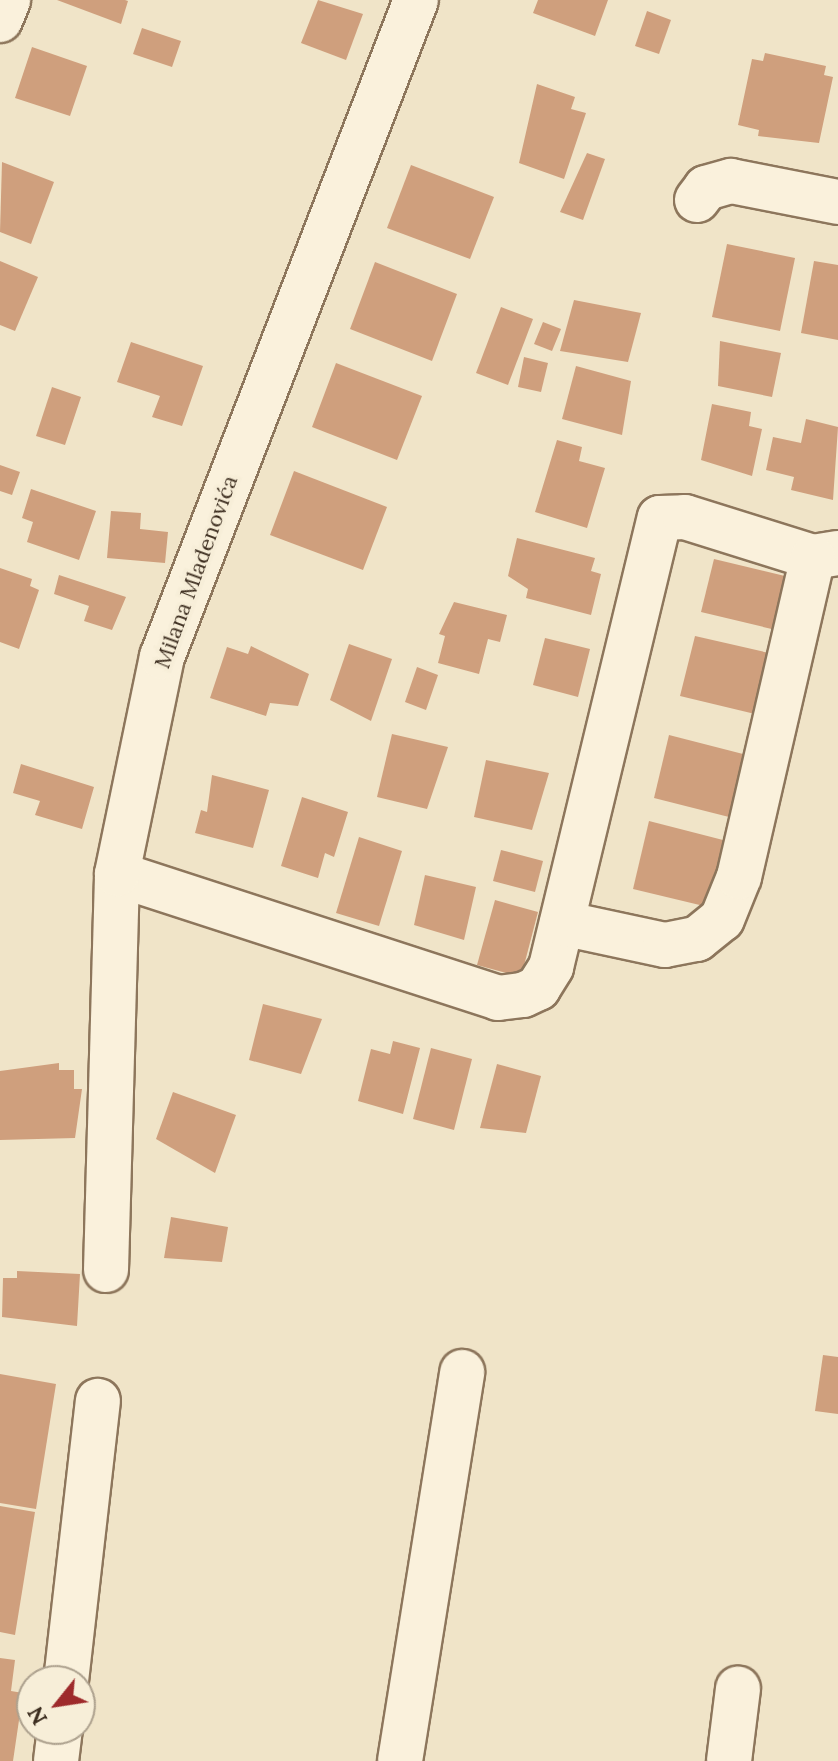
<!DOCTYPE html>
<html>
<head>
<meta charset="utf-8">
<style>
  body { margin:0 }
  #map { position:relative; width:838px; height:1761px; overflow:hidden; background:#f0e4c8; font-family:Lora,serif }
  div>[style] { position:absolute }
  .building>* { inset:0; background:#cf9f7d }
  .roads { filter:drop-shadow(2px 0 #8d765c) drop-shadow(-2px 0 #8d765c) drop-shadow(0 2px #8d765c) drop-shadow(0 -2px #8d765c) }
  .minor>* { height:44px; margin:-22px; padding:0 22px; transform-origin:22px; border-radius:22px; background:#faf1dc }
  span { translate:-50% -50%; white-space:nowrap; text-align:center; line-height:1.15; -webkit-text-stroke:7px #f7eed8; paint-order:stroke }
  .street-label { font-size:22px; color:#3d2e20 }
  .north { position:absolute; left:16px; top:1665px; width:80px; height:80px; box-sizing:border-box; background:#f7eed8; border:2px solid #ada18e; border-radius:50%; rotate:240deg; font-size:22px; font-weight:700; line-height:32px; text-align:center; color:#3d2e20 }
  .north::after { content:''; display:block; margin:auto; width:28px; height:36px; background:#9e2a2b; clip-path:polygon(50% 0,100% 100%,50% 72%,0 100%) }
</style>
</head>
<body>
<div id="map">
  <div class="building">
    <i style="clip-path:polygon(57px 0,125px 0,128px 1px,121px 24px)"></i>
    <i style="clip-path:polygon(318px 0,363px 14px,346px 60px,301px 43px)"></i>
    <i style="clip-path:polygon(538px 0,608px 0,595px 36px,533px 13px)"></i>
    <i style="clip-path:polygon(647px 11px,671px 20px,659px 54px,635px 46px)"></i>
    <i style="clip-path:polygon(142px 28px,181px 41px,172px 67px,133px 54px)"></i>
    <i style="clip-path:polygon(32px 47px,87px 66px,70px 116px,15px 98px)"></i>
    <i style="clip-path:polygon(765px 53px,826px 66px,824px 75px,833px 77px,819px 143px,758px 136px,759px 130px,738px 125px,752px 59px,763px 61px)"></i>
    <i style="clip-path:polygon(537px 84px,575px 97px,571px 109px,586px 113px,564px 179px,519px 163px)"></i>
    <i style="clip-path:polygon(587px 153px,605px 159px,583px 220px,560px 212px)"></i>
    <i style="clip-path:polygon(2px 162px,54px 182px,31px 244px,0 232px)"></i>
    <i style="clip-path:polygon(411px 165px,494px 197px,470px 259px,387px 228px)"></i>
    <i style="clip-path:polygon(727px 244px,795px 258px,780px 331px,712px 317px)"></i>
    <i style="clip-path:polygon(0 261px,38px 277px,15px 331px,0 325px)"></i>
    <i style="clip-path:polygon(814px 261px,838px 265px,838px 340px,801px 333px)"></i>
    <i style="clip-path:polygon(375px 262px,457px 294px,432px 361px,350px 329px)"></i>
    <i style="clip-path:polygon(574px 300px,641px 313px,628px 362px,560px 351px)"></i>
    <i style="clip-path:polygon(501px 307px,533px 319px,508px 385px,476px 373px)"></i>
    <i style="clip-path:polygon(543px 322px,561px 329px,552px 351px,534px 344px)"></i>
    <i style="clip-path:polygon(720px 341px,781px 353px,772px 397px,718px 386px)"></i>
    <i style="clip-path:polygon(131px 342px,203px 366px,182px 426px,152px 417px,160px 396px,117px 382px)"></i>
    <i style="clip-path:polygon(524px 357px,548px 363px,541px 392px,518px 387px)"></i>
    <i style="clip-path:polygon(336px 363px,422px 396px,397px 460px,312px 427px)"></i>
    <i style="clip-path:polygon(576px 366px,631px 381px,622px 435px,562px 419px)"></i>
    <i style="clip-path:polygon(52px 387px,81px 397px,65px 445px,36px 436px)"></i>
    <i style="clip-path:polygon(712px 404px,751px 412px,749px 426px,762px 429px,752px 476px,701px 460px)"></i>
    <i style="clip-path:polygon(806px 419px,838px 427px,833px 500px,791px 490px,794px 477px,766px 470px,773px 437px,801px 443px)"></i>
    <i style="clip-path:polygon(557px 440px,582px 447px,579px 461px,605px 468px,587px 528px,535px 512px)"></i>
    <i style="clip-path:polygon(0 465px,20px 472px,12px 495px,0 491px)"></i>
    <i style="clip-path:polygon(294px 471px,387px 507px,363px 570px,270px 535px)"></i>
    <i style="clip-path:polygon(31px 489px,96px 511px,79px 560px,27px 542px,33px 522px,22px 518px)"></i>
    <i style="clip-path:polygon(111px 511px,141px 513px,140px 529px,168px 532px,165px 563px,107px 558px)"></i>
    <i style="clip-path:polygon(517px 538px,595px 558px,591px 571px,601px 574px,591px 615px,526px 598px,528px 589px,508px 576px)"></i>
    <i style="clip-path:polygon(714px 559px,789px 577px,776px 630px,701px 612px)"></i>
    <i style="clip-path:polygon(0 568px,32px 579px,30px 586px,39px 590px,19px 649px,0 642px)"></i>
    <i style="clip-path:polygon(59px 575px,126px 597px,112px 630px,84px 621px,89px 606px,54px 594px)"></i>
    <i style="clip-path:polygon(454px 602px,507px 615px,500px 642px,488px 639px,479px 674px,438px 663px,445px 636px,439px 634px)"></i>
    <i style="clip-path:polygon(695px 636px,769px 653px,755px 714px,680px 696px)"></i>
    <i style="clip-path:polygon(545px 638px,590px 649px,578px 697px,533px 685px)"></i>
    <i style="clip-path:polygon(349px 644px,392px 659px,371px 721px,330px 700px)"></i>
    <i style="clip-path:polygon(251px 646px,309px 674px,298px 706px,270px 703px,266px 716px,210px 698px,227px 647px,248px 654px)"></i>
    <i style="clip-path:polygon(417px 667px,438px 675px,426px 710px,405px 702px)"></i>
    <i style="clip-path:polygon(392px 734px,448px 747px,427px 809px,377px 797px)"></i>
    <i style="clip-path:polygon(669px 735px,743px 754px,729px 817px,654px 798px)"></i>
    <i style="clip-path:polygon(486px 760px,549px 773px,532px 830px,474px 817px)"></i>
    <i style="clip-path:polygon(21px 764px,94px 787px,82px 829px,35px 815px,40px 801px,13px 793px)"></i>
    <i style="clip-path:polygon(212px 775px,269px 790px,253px 848px,195px 833px,201px 810px,207px 812px)"></i>
    <i style="clip-path:polygon(302px 797px,348px 812px,334px 857px,325px 853px,318px 878px,281px 866px)"></i>
    <i style="clip-path:polygon(649px 821px,723px 840px,708px 907px,633px 889px)"></i>
    <i style="clip-path:polygon(359px 837px,402px 851px,379px 926px,336px 913px)"></i>
    <i style="clip-path:polygon(501px 850px,543px 861px,535px 892px,493px 881px)"></i>
    <i style="clip-path:polygon(425px 875px,476px 887px,464px 940px,414px 925px)"></i>
    <i style="clip-path:polygon(495px 900px,538px 912px,521px 977px,477px 965px)"></i>
    <i style="clip-path:polygon(263px 1004px,322px 1019px,301px 1074px,249px 1060px)"></i>
    <i style="clip-path:polygon(393px 1041px,420px 1048px,403px 1114px,358px 1101px,371px 1049px,390px 1054px)"></i>
    <i style="clip-path:polygon(431px 1048px,472px 1059px,454px 1130px,413px 1119px)"></i>
    <i style="clip-path:polygon(59px 1063px,59px 1070px,74px 1070px,74px 1089px,82px 1089px,75px 1138px,0 1140px,0 1071px)"></i>
    <i style="clip-path:polygon(497px 1064px,541px 1076px,526px 1133px,480px 1128px)"></i>
    <i style="clip-path:polygon(173px 1092px,236px 1115px,215px 1173px,156px 1139px)"></i>
    <i style="clip-path:polygon(171px 1217px,228px 1227px,222px 1262px,164px 1258px)"></i>
    <i style="clip-path:polygon(17px 1271px,80px 1274px,77px 1326px,2px 1317px,3px 1278px,17px 1278px)"></i>
    <i style="clip-path:polygon(823px 1355px,838px 1357px,838px 1414px,815px 1411px)"></i>
    <i style="clip-path:polygon(0 1374px,56px 1384px,36px 1509px,0 1503px)"></i>
    <i style="clip-path:polygon(0 1506px,35px 1512px,15px 1635px,0 1632px)"></i>
    <i style="clip-path:polygon(0 1658px,15px 1660px,11px 1691px,23px 1693px,13px 1761px,0 1761px)"></i>
  </div>
  <div class="roads">
    <div class="minor">
      <i style="left:0;top:20px;width:22px;rotate:-68deg"></i>
      <i style="left:697px;top:200px;width:15px;rotate:-53deg"></i>
      <i style="left:706px;top:188px;width:26px;rotate:-16deg"></i>
      <i style="left:731px;top:181px;width:109px;rotate:11.1deg"></i>
      <i style="left:117px;top:874px;width:401px;rotate:18deg"></i>
      <i style="left:498px;top:998px;width:25px;rotate:-7deg"></i>
      <i style="left:523px;top:995px;width:17px;rotate:-25deg"></i>
      <i style="left:538px;top:988px;width:25px;rotate:-58deg"></i>
      <i style="left:551px;top:967px;width:462px;rotate:-76.4deg"></i>
      <i style="left:660px;top:518px;width:25px;rotate:-2deg"></i>
      <i style="left:685px;top:517px;width:134px;rotate:17.4deg"></i>
      <i style="left:813px;top:557px;width:25px;rotate:-9deg"></i>
      <i style="left:562px;top:923px;width:105px;rotate:12.1deg"></i>
      <i style="left:665px;top:945px;width:33px;rotate:-11deg"></i>
      <i style="left:697px;top:939px;width:32px;rotate:-39deg"></i>
      <i style="left:722px;top:919px;width:45px;rotate:-68deg"></i>
      <i style="left:739px;top:877px;width:328px;rotate:-77deg"></i>
      <i style="left:106px;top:1270px;width:396px;rotate:-88.4deg"></i>
      <i style="left:117px;top:874px;width:222px;rotate:-78.3deg"></i>
      <i style="left:162px;top:657px;width:704px;rotate:-68.86deg"></i>
      <i style="left:66px;top:1681px;width:282px;rotate:-83.5deg"></i>
      <i style="left:56px;top:1761px;width:32px;rotate:-83deg"></i>
      <i style="left:400px;top:1761px;width:394px;rotate:-80.9deg"></i>
      <i style="left:729px;top:1761px;width:73px;rotate:-82.9deg"></i>
    </div>
  </div>
  <div class="street-label">
    <span style="left:196px;top:572px;rotate:-70deg">Milana Mladenovića</span>
  </div>
  <div class="north">N</div>
</div>
</body>
</html>
